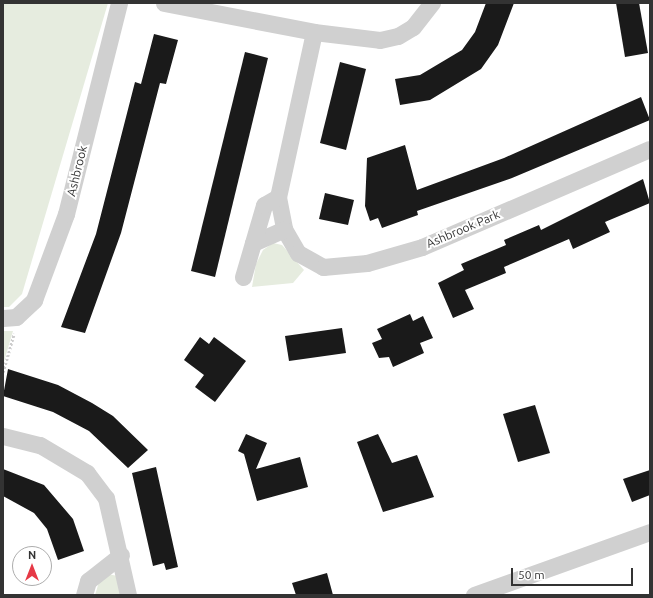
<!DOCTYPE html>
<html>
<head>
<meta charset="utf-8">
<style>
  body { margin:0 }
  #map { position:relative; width:653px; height:598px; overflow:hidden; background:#fff; font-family:Ubuntu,sans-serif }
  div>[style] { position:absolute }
  .green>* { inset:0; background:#e6ecdf }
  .building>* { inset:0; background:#1a1a1a }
  .path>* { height:2.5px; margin-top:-1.25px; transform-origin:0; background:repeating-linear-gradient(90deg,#cdcdcd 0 2px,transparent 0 4px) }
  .minor>* { height:17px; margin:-8.5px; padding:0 8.5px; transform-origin:8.5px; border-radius:8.5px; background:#d0d0d0 }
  span { translate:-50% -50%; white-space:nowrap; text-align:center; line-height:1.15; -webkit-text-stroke:4px #fff; paint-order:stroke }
  .street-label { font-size:12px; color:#333 }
  .frame { position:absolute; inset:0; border:4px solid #333; pointer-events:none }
  .north { position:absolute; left:12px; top:546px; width:40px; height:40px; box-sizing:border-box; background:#fff; border:1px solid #adadad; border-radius:50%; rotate:0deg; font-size:11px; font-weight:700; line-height:16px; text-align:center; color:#333 }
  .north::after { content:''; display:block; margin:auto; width:14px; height:18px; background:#e63946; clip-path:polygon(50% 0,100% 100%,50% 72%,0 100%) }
  .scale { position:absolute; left:511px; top:568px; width:122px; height:18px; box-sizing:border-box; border:2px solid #333; border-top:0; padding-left:5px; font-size:12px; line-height:14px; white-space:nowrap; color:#333; -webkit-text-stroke:3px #fff; paint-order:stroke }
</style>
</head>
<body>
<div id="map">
  <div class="green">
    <i style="clip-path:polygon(3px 3px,108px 3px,22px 294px,9px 307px,3px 307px)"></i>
    <i style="clip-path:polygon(273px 243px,282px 245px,304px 270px,293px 283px,252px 287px,256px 264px,263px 250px)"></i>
    <i style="clip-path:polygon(3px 331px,13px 331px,3px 365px)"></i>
    <i style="clip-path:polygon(107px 574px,118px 576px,122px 595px,95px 595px,99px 582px)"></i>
  </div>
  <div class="building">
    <i style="clip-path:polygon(486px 3px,514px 3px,498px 45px,481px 69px,430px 100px,400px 105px,395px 79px,420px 75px,462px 50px,475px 32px)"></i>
    <i style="clip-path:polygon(616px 3px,639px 3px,648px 53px,625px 57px)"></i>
    <i style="clip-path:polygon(154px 34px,178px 40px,166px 84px,160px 83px,121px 233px,85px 333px,61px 327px,96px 234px,135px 82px,141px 84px)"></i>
    <i style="clip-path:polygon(245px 52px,268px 58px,215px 277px,191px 271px)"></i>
    <i style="clip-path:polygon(340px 62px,366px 69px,346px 150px,320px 143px)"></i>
    <i style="clip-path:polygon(641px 97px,650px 120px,512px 178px,417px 211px,418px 215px,382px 228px,378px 218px,370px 221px,365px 206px,367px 158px,405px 145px,417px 190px,504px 158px)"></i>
    <i style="clip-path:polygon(643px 179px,650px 203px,605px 222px,610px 232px,573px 249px,569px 239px,504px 267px,506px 273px,465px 290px,474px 309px,453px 318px,438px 283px,464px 270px,461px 264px,506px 245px,504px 240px,539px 225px,541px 230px)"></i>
    <i style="clip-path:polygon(325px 193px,354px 200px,348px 225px,319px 219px)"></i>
    <i style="clip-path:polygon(410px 314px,413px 321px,423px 316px,433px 338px,420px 343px,424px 353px,393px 367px,389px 357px,379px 358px,372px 343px,382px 339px,377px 329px)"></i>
    <i style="clip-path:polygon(342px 328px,346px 353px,289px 361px,285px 336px)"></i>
    <i style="clip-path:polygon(200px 337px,209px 344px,214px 337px,246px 361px,215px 402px,195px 387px,204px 375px,184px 360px)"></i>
    <i style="clip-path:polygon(8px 369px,58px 385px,92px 403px,113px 416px,148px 450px,128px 468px,89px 431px,53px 412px,3px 396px)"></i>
    <i style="clip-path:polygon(535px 405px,550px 453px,518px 462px,503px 414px)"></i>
    <i style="clip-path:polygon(246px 434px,267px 443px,256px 469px,300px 457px,308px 487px,257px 501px,244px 454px,238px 451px)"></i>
    <i style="clip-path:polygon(378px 434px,392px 463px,417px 455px,434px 497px,383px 512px,357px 442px)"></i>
    <i style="clip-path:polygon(156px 467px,178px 567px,166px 570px,164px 563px,153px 566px,132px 473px)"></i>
    <i style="clip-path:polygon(3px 469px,44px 485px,73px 519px,84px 551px,58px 560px,47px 529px,34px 513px,3px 496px)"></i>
    <i style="clip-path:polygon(650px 470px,650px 495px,632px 502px,623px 479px)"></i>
    <i style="clip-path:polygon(327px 573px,333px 595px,296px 595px,292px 583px)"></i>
  </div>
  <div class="path">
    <i style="left:3px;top:372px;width:40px;rotate:-74deg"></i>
  </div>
  <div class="minor">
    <i style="left:164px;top:3px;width:153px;rotate:10.9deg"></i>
    <i style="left:314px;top:32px;width:66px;rotate:6.9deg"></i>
    <i style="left:380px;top:40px;width:18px;rotate:-13deg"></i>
    <i style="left:398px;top:36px;width:17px;rotate:-31deg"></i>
    <i style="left:413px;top:27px;width:31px;rotate:-52deg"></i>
    <i style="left:314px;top:32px;width:169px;rotate:102.3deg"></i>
    <i style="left:278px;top:197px;width:33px;rotate:79deg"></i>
    <i style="left:284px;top:229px;width:28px;rotate:60deg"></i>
    <i style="left:298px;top:253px;width:29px;rotate:29deg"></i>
    <i style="left:323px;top:267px;width:44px;rotate:-5.2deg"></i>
    <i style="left:367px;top:263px;width:57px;rotate:-16.2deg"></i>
    <i style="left:422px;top:247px;width:248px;rotate:-23.3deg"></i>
    <i style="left:253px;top:243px;width:34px;rotate:-24deg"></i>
    <i style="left:243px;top:277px;width:75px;rotate:-73.7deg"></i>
    <i style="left:264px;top:205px;width:16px;rotate:-30deg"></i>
    <i style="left:3px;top:318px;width:13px;rotate:-4deg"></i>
    <i style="left:16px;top:317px;width:25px;rotate:-43deg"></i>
    <i style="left:34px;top:300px;width:92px;rotate:-69.6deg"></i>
    <i style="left:66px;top:214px;width:218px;rotate:-75.9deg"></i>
    <i style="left:3px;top:436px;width:38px;rotate:14deg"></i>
    <i style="left:40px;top:445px;width:55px;rotate:30.8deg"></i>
    <i style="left:87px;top:473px;width:31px;rotate:53deg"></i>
    <i style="left:106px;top:498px;width:99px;rotate:77.2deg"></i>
    <i style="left:84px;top:595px;width:15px;rotate:-74deg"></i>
    <i style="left:88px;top:581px;width:42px;rotate:-38.2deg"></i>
    <i style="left:474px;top:595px;width:187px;rotate:-19.7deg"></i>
  </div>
  <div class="street-label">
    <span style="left:77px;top:171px;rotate:-76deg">Ashbrook</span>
    <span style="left:463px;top:229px;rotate:-23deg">Ashbrook Park</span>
  </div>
  <div class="frame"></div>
  <div class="north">N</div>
  <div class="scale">50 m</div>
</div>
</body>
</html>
